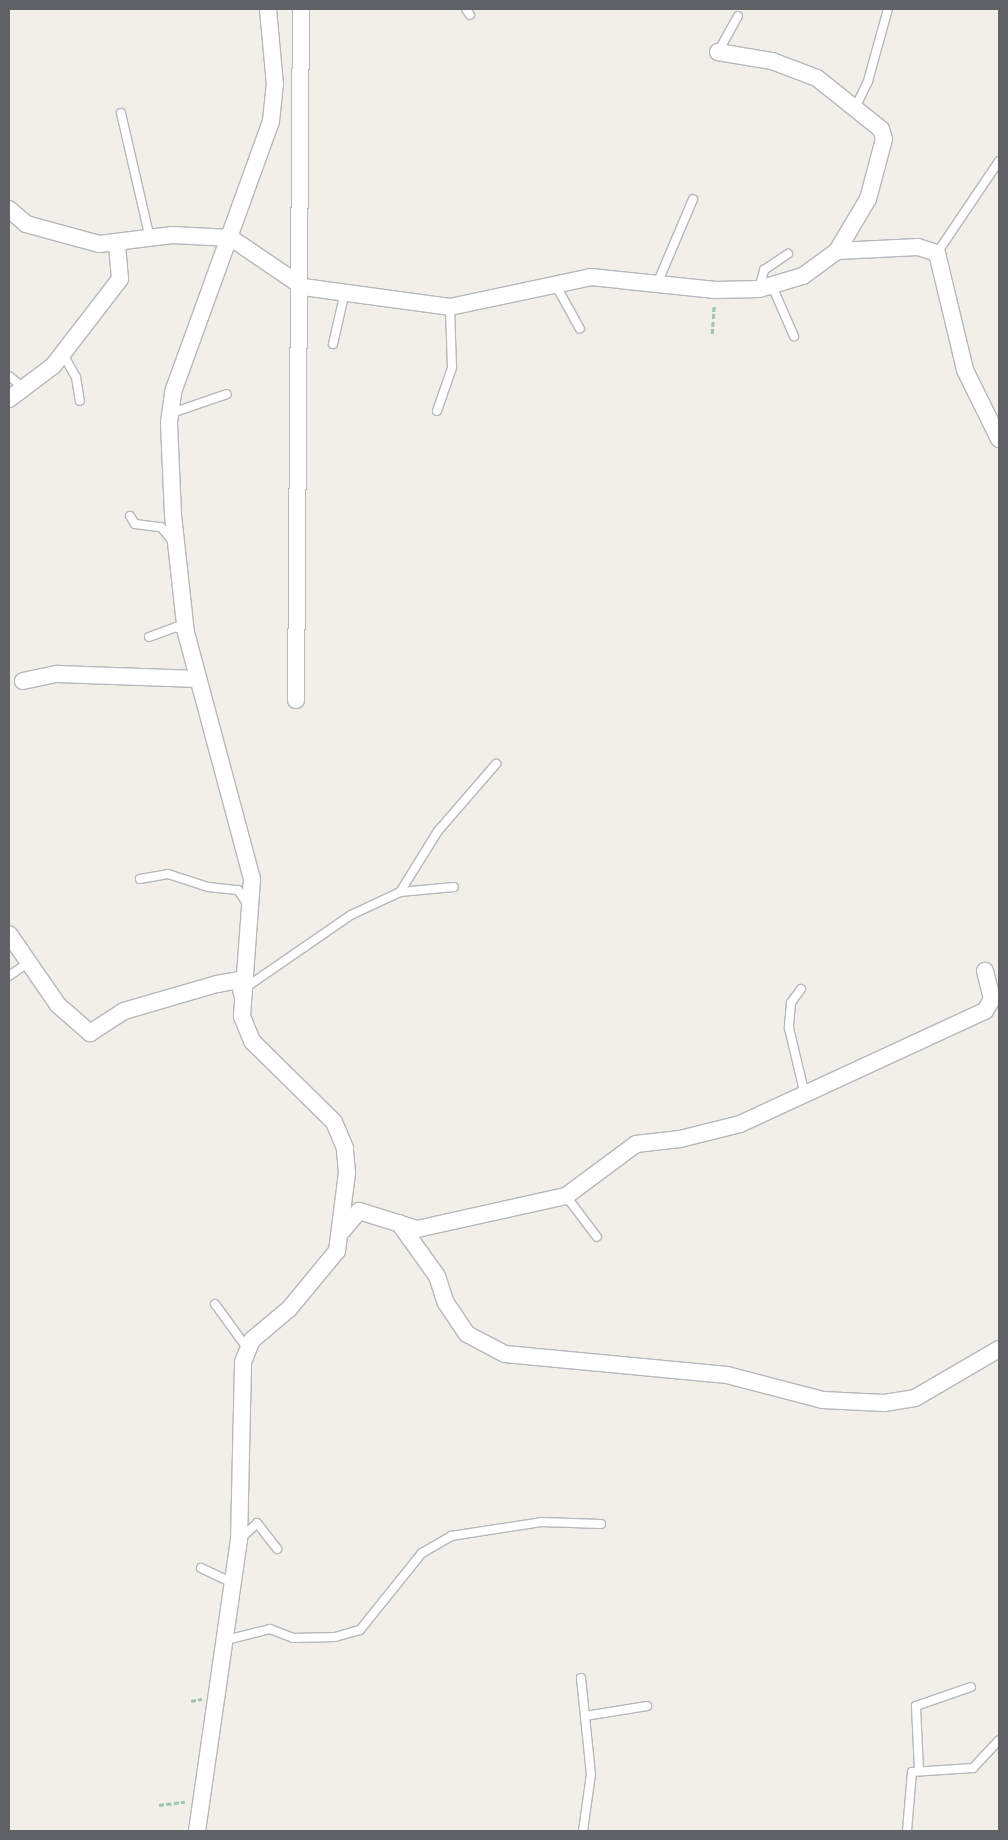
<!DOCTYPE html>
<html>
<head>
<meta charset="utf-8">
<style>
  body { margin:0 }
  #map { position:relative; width:1008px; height:1840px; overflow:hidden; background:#f1efe8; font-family:"Exo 2",sans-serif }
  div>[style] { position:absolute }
  .path>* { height:2.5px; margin-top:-1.25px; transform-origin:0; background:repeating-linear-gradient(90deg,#9cc7a9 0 5px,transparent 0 7.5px) }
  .roads { filter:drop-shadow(1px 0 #b5b8bc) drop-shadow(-1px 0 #b5b8bc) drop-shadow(0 1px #b5b8bc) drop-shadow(0 -1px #b5b8bc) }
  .lane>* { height:8px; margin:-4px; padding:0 4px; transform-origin:4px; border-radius:4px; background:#fff }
  .street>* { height:16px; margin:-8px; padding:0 8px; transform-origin:8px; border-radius:8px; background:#fff }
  span { translate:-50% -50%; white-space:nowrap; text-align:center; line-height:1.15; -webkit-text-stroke:5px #fff; paint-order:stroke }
  .frame { position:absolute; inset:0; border:10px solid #5f6368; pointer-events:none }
</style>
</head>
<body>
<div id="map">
  <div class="path">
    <i style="left:712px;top:334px;width:30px;rotate:-86deg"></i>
    <i style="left:191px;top:1701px;width:11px;rotate:-10deg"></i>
    <i style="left:159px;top:1805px;width:26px;rotate:-7deg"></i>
  </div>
  <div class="roads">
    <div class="lane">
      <i style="left:466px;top:9px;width:7px;rotate:56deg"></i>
      <i style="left:718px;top:52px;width:41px;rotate:-60.9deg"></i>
      <i style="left:856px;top:106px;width:28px;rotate:-64deg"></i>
      <i style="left:868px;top:81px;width:75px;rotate:-74.5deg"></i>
      <i style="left:121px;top:113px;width:129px;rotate:77deg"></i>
      <i style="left:937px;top:253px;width:111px;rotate:-56deg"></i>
      <i style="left:555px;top:284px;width:51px;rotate:60.9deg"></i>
      <i style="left:657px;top:284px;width:92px;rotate:-67deg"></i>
      <i style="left:772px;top:286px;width:55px;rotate:66.3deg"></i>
      <i style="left:759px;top:289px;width:20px;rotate:-75deg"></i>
      <i style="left:764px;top:270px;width:29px;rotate:-34deg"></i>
      <i style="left:333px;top:344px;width:49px;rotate:-77.1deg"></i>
      <i style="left:63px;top:354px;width:26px;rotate:61deg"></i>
      <i style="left:76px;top:377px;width:24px;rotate:81deg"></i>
      <i style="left:9px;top:376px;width:21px;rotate:39deg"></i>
      <i style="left:437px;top:411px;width:46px;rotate:-70.8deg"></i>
      <i style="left:452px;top:368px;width:61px;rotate:-91.9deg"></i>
      <i style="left:169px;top:414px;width:61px;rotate:-19deg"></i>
      <i style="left:130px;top:516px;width:9px;rotate:58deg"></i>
      <i style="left:135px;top:524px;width:26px;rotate:7deg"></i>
      <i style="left:161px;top:527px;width:19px;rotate:51deg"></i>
      <i style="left:149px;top:637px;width:29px;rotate:-20deg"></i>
      <i style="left:176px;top:627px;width:10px;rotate:29deg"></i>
      <i style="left:140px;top:879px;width:28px;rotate:-10deg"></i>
      <i style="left:168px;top:874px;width:42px;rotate:18deg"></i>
      <i style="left:208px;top:887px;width:30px;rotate:6deg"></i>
      <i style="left:238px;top:890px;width:18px;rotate:56deg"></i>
      <i style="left:400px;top:892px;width:72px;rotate:-58.1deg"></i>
      <i style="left:438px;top:831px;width:89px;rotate:-49.1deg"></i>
      <i style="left:9px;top:976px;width:21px;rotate:-35deg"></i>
      <i style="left:245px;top:988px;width:129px;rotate:-34.6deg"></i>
      <i style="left:351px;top:915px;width:54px;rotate:-25.1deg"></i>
      <i style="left:400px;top:892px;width:54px;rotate:-5.3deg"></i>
      <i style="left:801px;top:989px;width:17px;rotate:126deg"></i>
      <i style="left:791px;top:1003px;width:25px;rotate:95deg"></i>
      <i style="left:789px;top:1028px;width:65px;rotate:76.6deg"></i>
      <i style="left:566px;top:1196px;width:51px;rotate:52.9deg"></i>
      <i style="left:215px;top:1304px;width:54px;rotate:54deg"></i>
      <i style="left:240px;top:1539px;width:23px;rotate:-43deg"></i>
      <i style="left:257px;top:1523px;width:33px;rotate:52deg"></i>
      <i style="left:201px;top:1568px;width:35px;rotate:25deg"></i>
      <i style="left:226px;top:1640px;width:45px;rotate:-14deg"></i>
      <i style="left:270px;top:1629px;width:25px;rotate:21deg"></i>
      <i style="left:293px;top:1638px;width:42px;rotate:-1.4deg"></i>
      <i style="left:335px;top:1637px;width:26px;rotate:-16deg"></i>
      <i style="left:360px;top:1630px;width:99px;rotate:-51.2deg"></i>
      <i style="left:422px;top:1553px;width:34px;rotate:-30deg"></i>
      <i style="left:451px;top:1536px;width:91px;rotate:-8.8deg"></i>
      <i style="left:541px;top:1522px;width:60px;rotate:1.9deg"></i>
      <i style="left:581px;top:1678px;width:97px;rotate:84.1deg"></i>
      <i style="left:591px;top:1774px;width:58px;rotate:98deg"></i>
      <i style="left:585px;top:1716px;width:63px;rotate:-9.2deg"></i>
      <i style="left:919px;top:1770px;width:64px;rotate:-92.7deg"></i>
      <i style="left:916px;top:1706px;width:58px;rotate:-19.1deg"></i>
      <i style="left:907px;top:1831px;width:59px;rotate:-85.2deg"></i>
      <i style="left:912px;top:1772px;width:61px;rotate:-3.8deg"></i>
      <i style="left:973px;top:1768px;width:38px;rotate:-47deg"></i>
    </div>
    <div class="street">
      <i style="left:718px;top:52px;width:55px;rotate:9.5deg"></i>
      <i style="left:772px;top:61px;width:48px;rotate:20.7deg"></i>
      <i style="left:817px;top:78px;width:82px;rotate:38.6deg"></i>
      <i style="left:881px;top:129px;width:10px;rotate:73deg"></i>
      <i style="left:884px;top:139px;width:62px;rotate:104.9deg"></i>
      <i style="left:868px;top:199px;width:61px;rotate:120.8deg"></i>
      <i style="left:9px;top:209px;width:23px;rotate:41deg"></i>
      <i style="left:26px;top:224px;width:76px;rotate:15.3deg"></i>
      <i style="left:99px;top:244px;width:74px;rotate:-7deg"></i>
      <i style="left:172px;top:235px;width:59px;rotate:2.9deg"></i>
      <i style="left:231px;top:238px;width:87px;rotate:34.2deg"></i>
      <i style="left:303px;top:287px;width:148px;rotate:7.7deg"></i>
      <i style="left:450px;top:307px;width:144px;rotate:-12deg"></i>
      <i style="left:591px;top:277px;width:125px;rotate:6deg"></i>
      <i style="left:715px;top:290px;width:44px;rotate:-1.3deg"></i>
      <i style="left:759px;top:289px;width:46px;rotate:-16.5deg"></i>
      <i style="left:803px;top:276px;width:42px;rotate:-36.3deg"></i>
      <i style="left:837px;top:251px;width:81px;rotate:-2.8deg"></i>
      <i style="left:918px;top:247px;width:20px;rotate:18deg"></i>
      <i style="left:937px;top:253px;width:120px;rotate:76.5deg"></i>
      <i style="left:965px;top:370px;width:77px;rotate:63.8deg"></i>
      <i style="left:9px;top:399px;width:55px;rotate:-36.9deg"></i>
      <i style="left:53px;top:366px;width:110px;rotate:-52.4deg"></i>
      <i style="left:120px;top:279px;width:34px;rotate:-95deg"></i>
      <i style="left:23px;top:681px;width:35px;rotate:-12deg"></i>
      <i style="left:57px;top:674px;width:141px;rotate:2deg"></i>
      <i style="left:296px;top:700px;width:691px;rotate:-89.59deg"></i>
      <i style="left:9px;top:934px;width:86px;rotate:55.4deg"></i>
      <i style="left:58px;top:1005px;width:43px;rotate:41.2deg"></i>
      <i style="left:90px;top:1033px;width:40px;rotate:-32.9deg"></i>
      <i style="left:124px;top:1011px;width:97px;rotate:-16.2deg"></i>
      <i style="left:217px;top:984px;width:22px;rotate:-10deg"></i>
      <i style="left:239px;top:980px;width:14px;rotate:78deg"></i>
      <i style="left:399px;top:1223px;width:65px;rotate:54.4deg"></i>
      <i style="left:437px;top:1276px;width:28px;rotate:72deg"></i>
      <i style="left:446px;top:1303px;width:37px;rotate:56deg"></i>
      <i style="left:467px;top:1334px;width:43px;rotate:27.8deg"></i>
      <i style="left:505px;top:1354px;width:223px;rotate:5.4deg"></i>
      <i style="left:727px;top:1375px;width:99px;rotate:14.6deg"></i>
      <i style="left:823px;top:1400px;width:61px;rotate:2.8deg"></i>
      <i style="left:884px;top:1403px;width:31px;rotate:-9deg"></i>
      <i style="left:915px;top:1398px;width:97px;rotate:-30.3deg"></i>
      <i style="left:343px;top:1230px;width:25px;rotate:-50deg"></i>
      <i style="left:359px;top:1211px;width:61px;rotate:17.2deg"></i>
      <i style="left:417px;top:1229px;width:153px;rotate:-12.5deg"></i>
      <i style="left:566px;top:1196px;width:87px;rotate:-36.6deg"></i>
      <i style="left:636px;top:1144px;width:44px;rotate:-6.5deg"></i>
      <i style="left:680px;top:1139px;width:62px;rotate:-14deg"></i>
      <i style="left:740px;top:1124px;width:270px;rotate:-24.8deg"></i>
      <i style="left:985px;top:1011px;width:14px;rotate:-60deg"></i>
      <i style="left:992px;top:999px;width:29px;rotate:-104deg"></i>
      <i style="left:197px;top:1831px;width:293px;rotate:-81.8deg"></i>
      <i style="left:239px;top:1541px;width:179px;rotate:-88.7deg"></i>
      <i style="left:243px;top:1362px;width:24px;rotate:-68deg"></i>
      <i style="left:252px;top:1340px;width:48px;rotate:-40deg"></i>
      <i style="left:289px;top:1309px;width:75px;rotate:-50.4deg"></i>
      <i style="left:337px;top:1251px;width:79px;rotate:-82.7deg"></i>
      <i style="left:347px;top:1173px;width:25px;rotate:-95deg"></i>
      <i style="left:345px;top:1148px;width:28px;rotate:-113deg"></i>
      <i style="left:334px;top:1122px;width:115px;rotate:-135.4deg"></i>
      <i style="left:252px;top:1041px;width:27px;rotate:-112deg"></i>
      <i style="left:242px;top:1016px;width:137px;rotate:-85.8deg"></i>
      <i style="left:252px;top:879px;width:255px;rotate:-105deg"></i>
      <i style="left:186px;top:633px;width:119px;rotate:-96.3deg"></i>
      <i style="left:173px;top:515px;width:93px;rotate:-92.5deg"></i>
      <i style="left:169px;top:422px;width:30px;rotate:-82deg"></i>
      <i style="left:173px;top:392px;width:288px;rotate:-70.1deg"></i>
      <i style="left:271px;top:121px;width:36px;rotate:-84deg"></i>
      <i style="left:275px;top:85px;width:76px;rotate:-95.3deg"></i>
    </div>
  </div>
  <div class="frame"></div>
</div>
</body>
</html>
